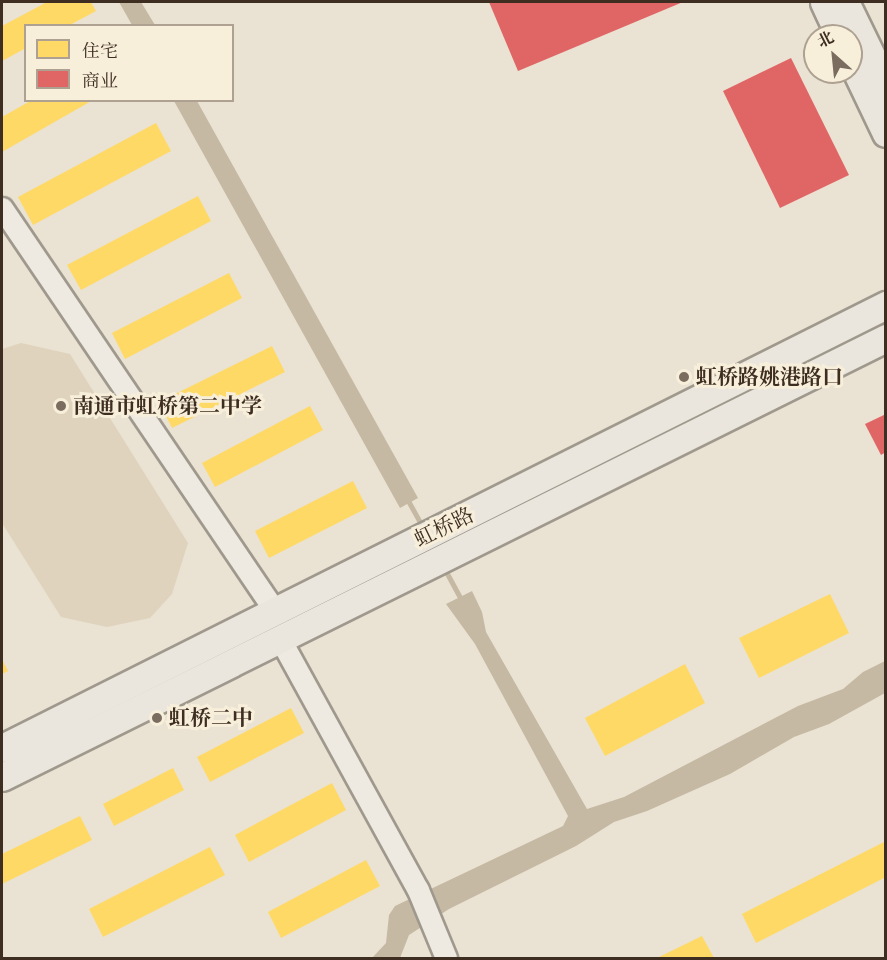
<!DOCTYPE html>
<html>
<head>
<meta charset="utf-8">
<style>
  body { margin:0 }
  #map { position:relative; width:887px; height:960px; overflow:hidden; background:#eae2d2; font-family:"IM FELL Great Primer","Noto Serif SC",serif }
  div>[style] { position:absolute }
  .green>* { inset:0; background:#dfd3bd }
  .water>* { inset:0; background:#c6b9a3 }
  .homes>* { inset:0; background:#ffd966 }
  .shops>* { inset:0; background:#e06666 }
  .stream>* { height:5px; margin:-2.5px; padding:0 2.5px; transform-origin:2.5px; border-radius:2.5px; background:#c6b9a3 }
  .roads { filter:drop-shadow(2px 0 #9f988d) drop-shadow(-2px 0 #9f988d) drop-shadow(0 2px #9f988d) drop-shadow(0 -2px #9f988d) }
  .minor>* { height:21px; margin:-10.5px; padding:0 10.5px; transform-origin:10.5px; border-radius:10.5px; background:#eeeae1 }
  .major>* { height:27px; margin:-13.5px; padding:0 13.5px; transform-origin:13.5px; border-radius:13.5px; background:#ebe6dd }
  .dots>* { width:16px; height:16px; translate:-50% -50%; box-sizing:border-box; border:3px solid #f8efdb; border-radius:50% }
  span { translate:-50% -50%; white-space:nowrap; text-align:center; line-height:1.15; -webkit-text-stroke:6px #f8efdb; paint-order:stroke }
  .poi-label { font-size:21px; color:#3e2d21; font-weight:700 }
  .left { translate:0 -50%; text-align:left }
  .street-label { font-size:21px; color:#3e2d21 }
  .frame { position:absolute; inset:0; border:3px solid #3e2d21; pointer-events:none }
  .legend { position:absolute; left:24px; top:24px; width:210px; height:78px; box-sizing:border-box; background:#f8efdb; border:2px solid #aea191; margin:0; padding:8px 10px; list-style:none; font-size:18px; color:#3e2d21 }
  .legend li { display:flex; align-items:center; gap:12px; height:30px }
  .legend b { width:30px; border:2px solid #aea191 }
  .north { position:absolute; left:803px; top:24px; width:60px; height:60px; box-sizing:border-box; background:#f8efdb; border:2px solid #aea191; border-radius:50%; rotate:333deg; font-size:16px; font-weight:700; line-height:24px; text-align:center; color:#3e2d21 }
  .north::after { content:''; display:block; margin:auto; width:21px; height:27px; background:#7a6c5f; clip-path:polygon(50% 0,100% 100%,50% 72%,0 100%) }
</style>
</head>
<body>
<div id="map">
  <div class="green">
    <i style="clip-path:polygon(21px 343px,70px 354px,188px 543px,172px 594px,150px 618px,107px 627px,61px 617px,2px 523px,2px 349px)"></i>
  </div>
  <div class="water">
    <i style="clip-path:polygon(119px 2px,141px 2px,155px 25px,132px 25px)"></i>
    <i style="clip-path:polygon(174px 101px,197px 101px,418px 498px,400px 508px)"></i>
    <i style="clip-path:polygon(472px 591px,482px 612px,486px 632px,587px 809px,624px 797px,798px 706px,843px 689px,863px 672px,885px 661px,885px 693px,829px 724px,794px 737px,730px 774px,647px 811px,614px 822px,576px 846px,449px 909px,409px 935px,400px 958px,372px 958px,386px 943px,389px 915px,395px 906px,563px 826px,568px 816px,475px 644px,446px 604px)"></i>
  </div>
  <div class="homes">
    <i style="clip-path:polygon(47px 2px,91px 2px,96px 11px,68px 26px,26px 26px,26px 48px,2px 61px,2px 26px)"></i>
    <i style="clip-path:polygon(32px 100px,93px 100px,2px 152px,2px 117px)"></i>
    <i style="clip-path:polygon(156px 123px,171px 151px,33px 225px,18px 197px)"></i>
    <i style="clip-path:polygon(198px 196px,211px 221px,81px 290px,67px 265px)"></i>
    <i style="clip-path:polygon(229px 273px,242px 298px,125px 359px,112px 333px)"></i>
    <i style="clip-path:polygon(272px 346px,285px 372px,172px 428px,159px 402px)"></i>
    <i style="clip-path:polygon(310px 406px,323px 430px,215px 487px,202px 463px)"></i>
    <i style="clip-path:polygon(353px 481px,367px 508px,269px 558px,255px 531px)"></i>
    <i style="clip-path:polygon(830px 594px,849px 633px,759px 678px,739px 638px)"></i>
    <i style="clip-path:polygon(2px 659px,8px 671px,2px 674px)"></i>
    <i style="clip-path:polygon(685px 664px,705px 703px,605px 756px,585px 718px)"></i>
    <i style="clip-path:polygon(291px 708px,304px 733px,210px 782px,197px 757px)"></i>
    <i style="clip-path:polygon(173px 768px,184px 790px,114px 826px,103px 804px)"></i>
    <i style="clip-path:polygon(332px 783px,346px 810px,249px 862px,235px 835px)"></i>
    <i style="clip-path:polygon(80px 816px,92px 840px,2px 884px,2px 854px)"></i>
    <i style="clip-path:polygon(886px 841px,886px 877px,756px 943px,742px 914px)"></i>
    <i style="clip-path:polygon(210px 847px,225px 875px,103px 937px,89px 909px)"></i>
    <i style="clip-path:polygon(366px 860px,380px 886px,281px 938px,268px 912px)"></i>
    <i style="clip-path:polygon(702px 936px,714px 958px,657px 958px)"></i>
  </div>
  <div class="shops">
    <i style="clip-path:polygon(489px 2px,683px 2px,518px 71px)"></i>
    <i style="clip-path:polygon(791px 58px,849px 175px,780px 208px,723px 91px)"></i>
    <i style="clip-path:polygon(886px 414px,886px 452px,881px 455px,865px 424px)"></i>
  </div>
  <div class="stream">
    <i style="left:406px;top:497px;width:35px;rotate:61deg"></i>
    <i style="left:443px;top:566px;width:42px;rotate:61.6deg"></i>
  </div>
  <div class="roads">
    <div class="minor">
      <i style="left:2px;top:208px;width:487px;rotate:55.9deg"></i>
      <i style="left:280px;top:639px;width:286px;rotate:61.2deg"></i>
      <i style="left:418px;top:890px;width:74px;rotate:67.6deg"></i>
    </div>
    <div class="major">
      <i style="left:824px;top:2px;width:38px;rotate:65deg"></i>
      <i style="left:845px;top:2px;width:93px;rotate:64deg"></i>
      <i style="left:851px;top:60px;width:81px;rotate:64.4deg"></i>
      <i style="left:2px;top:748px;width:989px;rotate:-26.62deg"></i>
      <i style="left:2px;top:777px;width:987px;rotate:-26.41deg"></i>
    </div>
  </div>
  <div class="dots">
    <i style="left:684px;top:377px;background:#7a6c5f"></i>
    <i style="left:61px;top:406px;background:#7a6c5f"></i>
    <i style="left:157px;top:718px;background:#7a6c5f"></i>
  </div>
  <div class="poi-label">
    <span class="left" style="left:696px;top:377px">虹桥路姚港路口</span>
    <span class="left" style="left:73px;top:406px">南通市虹桥第二中学</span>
    <span class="left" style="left:169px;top:718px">虹桥二中</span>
  </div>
  <div class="street-label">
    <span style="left:444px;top:527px;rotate:-26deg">虹桥路</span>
  </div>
  <div class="frame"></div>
  <ul class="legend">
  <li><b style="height:16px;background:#ffd966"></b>住宅</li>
  <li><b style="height:16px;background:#e06666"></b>商业</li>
  </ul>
  <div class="north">北</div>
</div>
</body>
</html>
